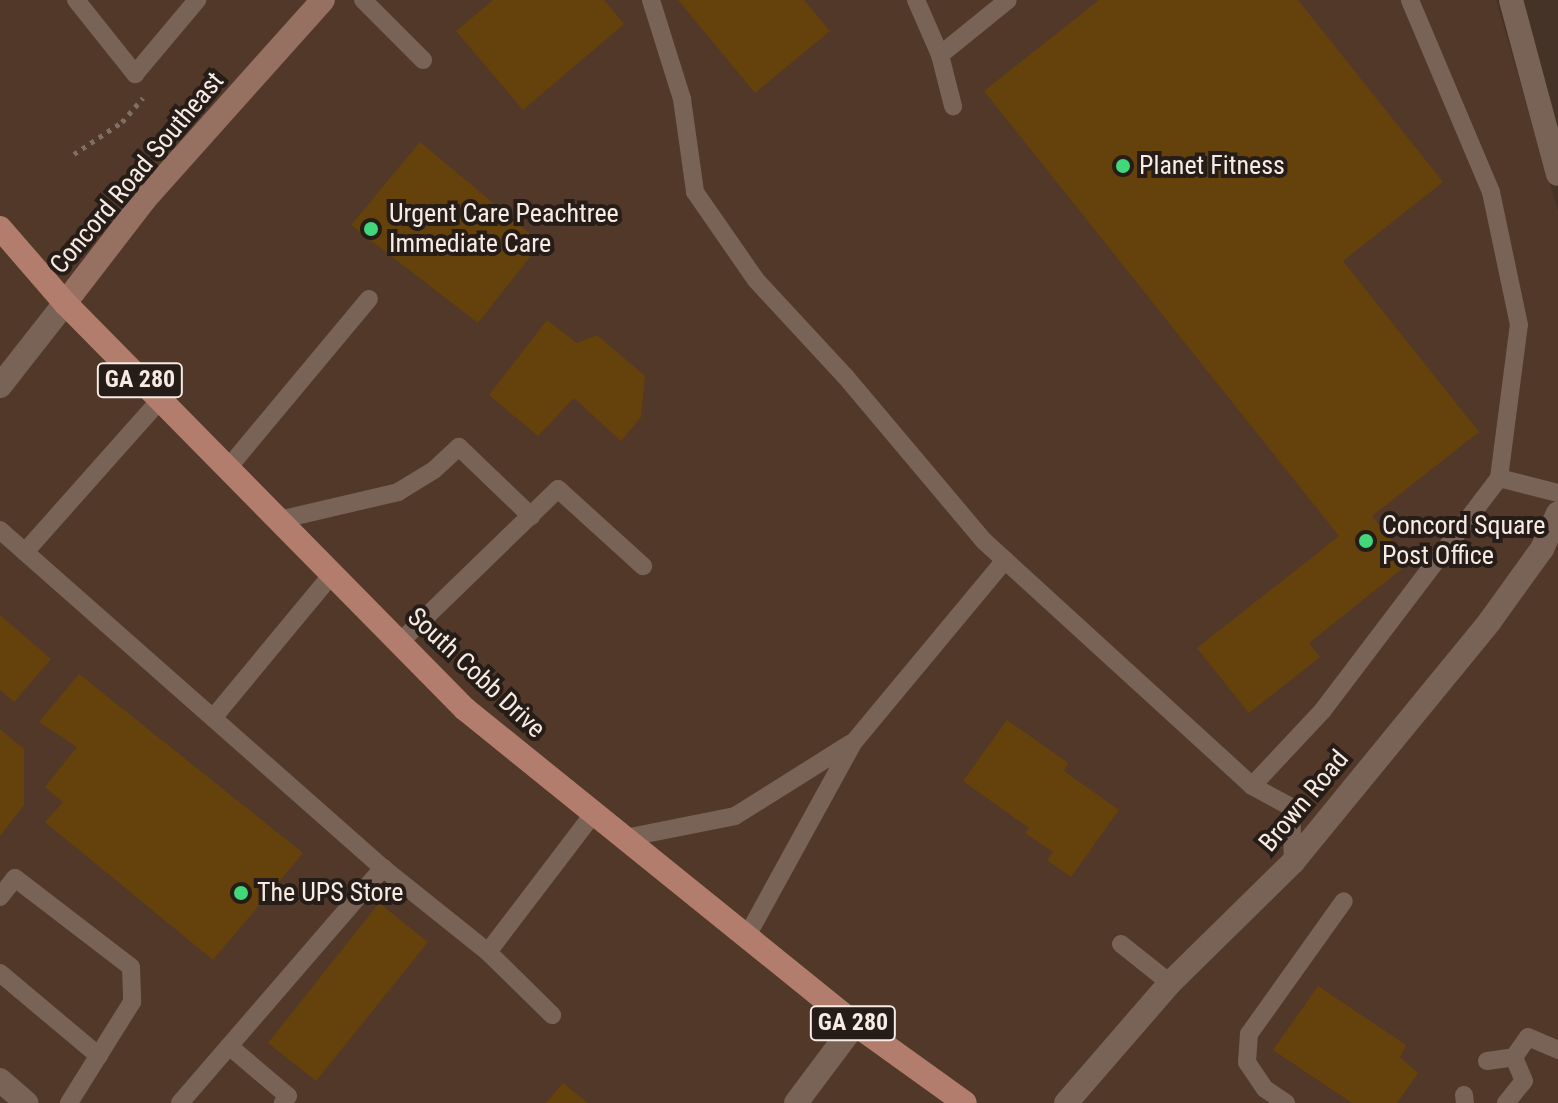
<!DOCTYPE html>
<html>
<head>
<meta charset="utf-8">
<style>
  body { margin:0 }
  #map { position:relative; width:1558px; height:1103px; overflow:hidden; background:#463327; font-family:"Roboto Condensed",sans-serif }
  div>[style] { position:absolute }
  .built>* { inset:0; background:#513828 }
  .building>* { inset:0; background:#65420b }
  .path>* { height:5px; margin-top:-2.5px; transform-origin:0; background:repeating-linear-gradient(90deg,#7f6f64 0 4px,transparent 0 10px) }
  .service>* { height:18px; margin:-9px; padding:0 9px; transform-origin:9px; border-radius:9px; background:#786356 }
  .minor>* { height:24px; margin:-12px; padding:0 12px; transform-origin:12px; border-radius:12px; background:#786356 }
  .tertiary>* { height:24px; margin:-12px; padding:0 12px; transform-origin:12px; border-radius:12px; background:#786356 }
  .secondary>* { height:24px; margin:-12px; padding:0 12px; transform-origin:12px; border-radius:12px; background:#967061 }
  .primary>* { height:24px; margin:-12px; padding:0 12px; transform-origin:12px; border-radius:12px; background:#b37d6d }
  .dots>* { width:22px; height:22px; translate:-50% -50%; box-sizing:border-box; border:4px solid #261d18; border-radius:50% }
  span { translate:-50% -50%; white-space:nowrap; text-align:center; line-height:1.15; -webkit-text-stroke:8px #261d18; paint-order:stroke }
  .shield-label span { padding:2px 6px; background:#261d18; border:2px solid; border-radius:6px; -webkit-text-stroke-width:0 }
  .shield-label { font-size:24px; color:#f7ebe3; font-weight:700 }
  .poi-label { font-size:26px; color:#f7ebe3 }
  .left { translate:0 -50%; text-align:left }
  .street-label { font-size:26px; color:#f7ebe3 }
</style>
</head>
<body>
<div id="map">
  <div class="built">
    <i style="clip-path:polygon(0 0,1496px 0,1558px 211px,1558px 1103px,0 1103px)"></i>
  </div>
  <div class="building">
    <i style="clip-path:polygon(493px 0,604px 0,624px 24px,523px 110px,456px 31px)"></i>
    <i style="clip-path:polygon(678px 0,804px 0,830px 31px,755px 93px)"></i>
    <i style="clip-path:polygon(1099px 0,1298px 0,1443px 182px,1343px 261px,1479px 432px,1372px 516px,1409px 563px,1309px 643px,1320px 657px,1249px 713px,1197px 648px,1339px 536px,984px 91px)"></i>
    <i style="clip-path:polygon(420px 142px,541px 243px,478px 323px,351px 225px)"></i>
    <i style="clip-path:polygon(547px 320px,577px 343px,597px 335px,645px 376px,641px 417px,621px 441px,574px 398px,538px 436px,489px 395px)"></i>
    <i style="clip-path:polygon(0 615px,51px 659px,14px 702px,0 690px)"></i>
    <i style="clip-path:polygon(79px 674px,303px 853px,213px 960px,45px 822px,63px 802px,45px 787px,77px 747px,39px 722px)"></i>
    <i style="clip-path:polygon(1007px 720px,1068px 763px,1064px 771px,1119px 810px,1071px 877px,1047px 860px,1053px 852px,1025px 833px,1029px 828px,963px 781px)"></i>
    <i style="clip-path:polygon(0 729px,24px 749px,24px 805px,0 836px)"></i>
    <i style="clip-path:polygon(379px 903px,428px 942px,316px 1081px,268px 1043px)"></i>
    <i style="clip-path:polygon(1318px 986px,1406px 1045px,1400px 1057px,1418px 1073px,1397px 1103px,1352px 1103px,1273px 1050px)"></i>
    <i style="clip-path:polygon(563px 1083px,588px 1103px,546px 1103px)"></i>
  </div>
  <div class="path">
    <i style="left:74px;top:154px;width:58px;rotate:-33.7deg"></i>
    <i style="left:122px;top:122px;width:32px;rotate:-49deg"></i>
  </div>
  <div class="service">
    <i style="left:76px;top:0;width:95px;rotate:51.4deg"></i>
    <i style="left:135px;top:74px;width:97px;rotate:-50deg"></i>
    <i style="left:363px;top:0;width:85px;rotate:45deg"></i>
    <i style="left:651px;top:0;width:104px;rotate:72.6deg"></i>
    <i style="left:682px;top:99px;width:94px;rotate:82deg"></i>
    <i style="left:695px;top:192px;width:107px;rotate:55.3deg"></i>
    <i style="left:756px;top:280px;width:131px;rotate:47.2deg"></i>
    <i style="left:845px;top:376px;width:216px;rotate:49.9deg"></i>
    <i style="left:984px;top:541px;width:363px;rotate:42.4deg"></i>
    <i style="left:916px;top:0;width:60px;rotate:66.4deg"></i>
    <i style="left:940px;top:55px;width:53px;rotate:75.7deg"></i>
    <i style="left:940px;top:55px;width:87px;rotate:-39deg"></i>
    <i style="left:228px;top:468px;width:220px;rotate:-50.2deg"></i>
    <i style="left:1499px;top:478px;width:61px;rotate:14.3deg"></i>
    <i style="left:279px;top:520px;width:122px;rotate:-13.2deg"></i>
    <i style="left:398px;top:492px;width:42px;rotate:-31.4deg"></i>
    <i style="left:434px;top:470px;width:34px;rotate:-43deg"></i>
    <i style="left:459px;top:447px;width:100px;rotate:43.8deg"></i>
    <i style="left:0;top:530px;width:511px;rotate:41.43deg"></i>
    <i style="left:25px;top:552px;width:203px;rotate:-48.4deg"></i>
    <i style="left:400px;top:642px;width:220px;rotate:-44.1deg"></i>
    <i style="left:558px;top:489px;width:115px;rotate:42.2deg"></i>
    <i style="left:213px;top:718px;width:187px;rotate:-50.4deg"></i>
    <i style="left:625px;top:838px;width:112px;rotate:-11.3deg"></i>
    <i style="left:735px;top:816px;width:136px;rotate:-32.1deg"></i>
    <i style="left:1293px;top:862px;width:55px;rotate:-92.1deg"></i>
    <i style="left:1291px;top:807px;width:44px;rotate:-151.7deg"></i>
    <i style="left:1252px;top:786px;width:104px;rotate:-46.9deg"></i>
    <i style="left:1323px;top:710px;width:291px;rotate:-52.8deg"></i>
    <i style="left:1499px;top:478px;width:154px;rotate:-82.6deg"></i>
    <i style="left:1519px;top:325px;width:136px;rotate:-101.9deg"></i>
    <i style="left:1491px;top:192px;width:208px;rotate:-112.9deg"></i>
    <i style="left:0;top:897px;width:24px;rotate:-52deg"></i>
    <i style="left:15px;top:878px;width:146px;rotate:37.5deg"></i>
    <i style="left:131px;top:967px;width:35px;rotate:88deg"></i>
    <i style="left:132px;top:1002px;width:119px;rotate:122deg"></i>
    <i style="left:747px;top:936px;width:220px;rotate:-61.2deg"></i>
    <i style="left:853px;top:743px;width:238px;rotate:-50.3deg"></i>
    <i style="left:1121px;top:944px;width:63px;rotate:38.5deg"></i>
    <i style="left:488px;top:952px;width:175px;rotate:-52.7deg"></i>
    <i style="left:0;top:973px;width:129px;rotate:40deg"></i>
    <i style="left:229px;top:1046px;width:77px;rotate:40.3deg"></i>
    <i style="left:288px;top:1096px;width:9px;rotate:126deg"></i>
    <i style="left:1487px;top:1061px;width:27px;rotate:-8deg"></i>
    <i style="left:1514px;top:1057px;width:24px;rotate:-55deg"></i>
    <i style="left:1528px;top:1037px;width:33px;rotate:23deg"></i>
    <i style="left:1464px;top:1095px;width:8px;rotate:83deg"></i>
    <i style="left:180px;top:1103px;width:311px;rotate:-49.2deg"></i>
    <i style="left:383px;top:868px;width:134px;rotate:38.7deg"></i>
    <i style="left:488px;top:952px;width:90px;rotate:44.5deg"></i>
    <i style="left:1286px;top:1103px;width:25px;rotate:-146deg"></i>
    <i style="left:1265px;top:1089px;width:32px;rotate:-124deg"></i>
    <i style="left:1247px;top:1062px;width:28px;rotate:-86deg"></i>
    <i style="left:1249px;top:1034px;width:163px;rotate:-54.5deg"></i>
    <i style="left:1506px;top:1103px;width:28px;rotate:-51deg"></i>
    <i style="left:1524px;top:1081px;width:26px;rotate:-113deg"></i>
  </div>
  <div class="minor">
    <i style="left:1511px;top:0;width:180px;rotate:74.9deg"></i>
    <i style="left:0;top:1080px;width:35px;rotate:41deg"></i>
    <i style="left:796px;top:1103px;width:99px;rotate:-53.2deg"></i>
    <i style="left:1066px;top:1103px;width:159px;rotate:-49.1deg"></i>
    <i style="left:1170px;top:983px;width:173px;rotate:-44.5deg"></i>
    <i style="left:1293px;top:862px;width:311px;rotate:-50.7deg"></i>
    <i style="left:1490px;top:621px;width:89px;rotate:-54.2deg"></i>
    <i style="left:1542px;top:549px;width:39px;rotate:-66deg"></i>
  </div>
  <div class="tertiary">
    <i style="left:0;top:386px;width:105px;rotate:-51.9deg"></i>
  </div>
  <div class="secondary">
    <i style="left:65px;top:303px;width:131px;rotate:-52.4deg"></i>
    <i style="left:145px;top:199px;width:267px;rotate:-48.2deg"></i>
  </div>
  <div class="primary">
    <i style="left:0;top:228px;width:99px;rotate:49.1deg"></i>
    <i style="left:65px;top:303px;width:570px;rotate:45.43deg"></i>
    <i style="left:465px;top:709px;width:501px;rotate:38.93deg"></i>
    <i style="left:855px;top:1024px;width:135px;rotate:35.7deg"></i>
  </div>
  <div class="dots">
    <i style="left:1123px;top:166px;background:#42d77b"></i>
    <i style="left:371px;top:229px;background:#42d77b"></i>
    <i style="left:1366px;top:541px;background:#42d77b"></i>
    <i style="left:241px;top:893px;background:#42d77b"></i>
  </div>
  <div class="shield-label">
    <span style="left:140px;top:380px">GA 280</span>
    <span style="left:853px;top:1023px">GA 280</span>
  </div>
  <div class="poi-label">
    <span class="left" style="left:1139px;top:166px">Planet Fitness</span>
    <span class="left" style="left:389px;top:229px">Urgent Care Peachtree<br>Immediate Care</span>
    <span class="left" style="left:1382px;top:541px">Concord Square<br>Post Office</span>
    <span class="left" style="left:257px;top:893px">The UPS Store</span>
  </div>
  <div class="street-label">
    <span style="left:137px;top:173px;rotate:-50deg">Concord Road Southeast</span>
    <span style="left:476px;top:673px;rotate:43deg">South Cobb Drive</span>
    <span style="left:1304px;top:801px;rotate:-50deg">Brown Road</span>
  </div>
</div>
</body>
</html>
